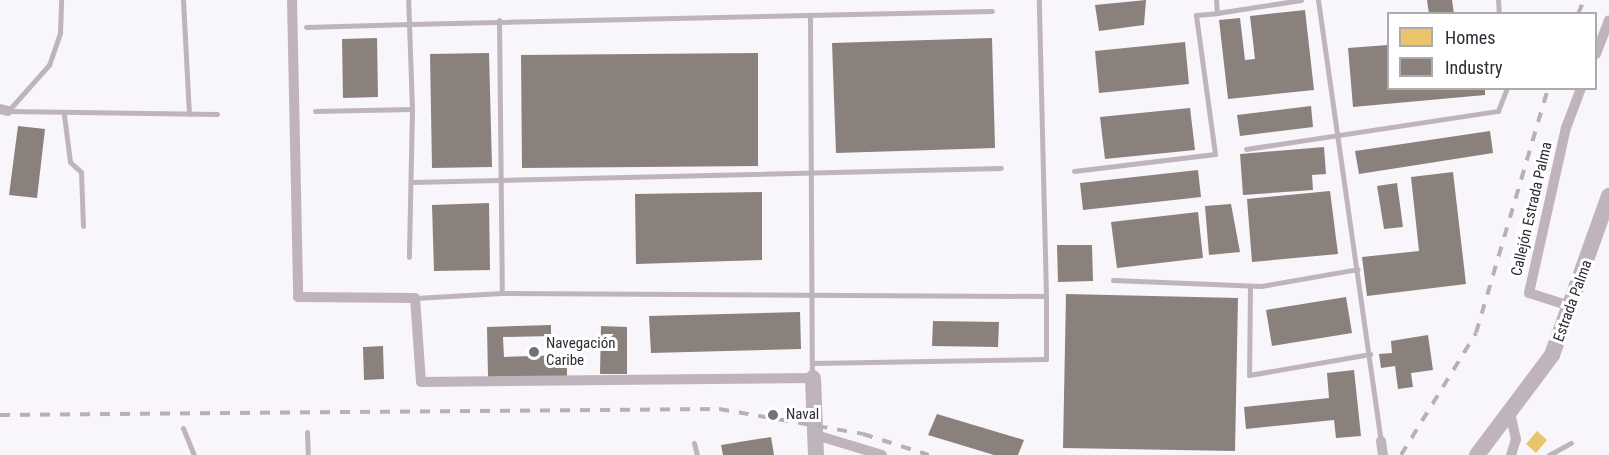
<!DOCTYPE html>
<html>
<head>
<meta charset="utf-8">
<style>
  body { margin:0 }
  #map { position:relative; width:1609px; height:455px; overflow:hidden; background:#f8f5fb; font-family:"Roboto Condensed",sans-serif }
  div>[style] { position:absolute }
  .homes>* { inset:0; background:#e9c46a }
  .industry>* { inset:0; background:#8a817c }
  .lane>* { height:5px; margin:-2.5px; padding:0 2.5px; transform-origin:2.5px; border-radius:2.5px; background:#c0b4bc }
  .street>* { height:10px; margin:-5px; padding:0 5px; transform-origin:5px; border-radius:5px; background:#c0b4bc }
  .secondary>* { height:16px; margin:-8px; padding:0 8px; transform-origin:8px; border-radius:8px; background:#bfb3bc }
  .rail>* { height:4px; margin-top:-2px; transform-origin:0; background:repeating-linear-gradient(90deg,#b7b0b6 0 10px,transparent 0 20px) }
  .dots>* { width:16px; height:16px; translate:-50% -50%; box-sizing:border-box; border:3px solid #fff; border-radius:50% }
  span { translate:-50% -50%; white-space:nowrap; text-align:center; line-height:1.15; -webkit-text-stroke:6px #fff; paint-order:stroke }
  .street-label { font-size:15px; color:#2f2a33 }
  .poi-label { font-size:15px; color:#2f2a33 }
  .left { translate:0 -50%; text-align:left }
  .legend { position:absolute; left:1387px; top:12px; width:210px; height:78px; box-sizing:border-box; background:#fff; border:2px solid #acaaad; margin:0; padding:8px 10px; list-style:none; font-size:18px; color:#2f2a33 }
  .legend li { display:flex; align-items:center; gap:12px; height:30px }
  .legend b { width:30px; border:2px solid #acaaad }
</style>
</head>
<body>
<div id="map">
  <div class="homes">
    <i style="clip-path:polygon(1537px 431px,1547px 440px,1536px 453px,1526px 444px)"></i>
  </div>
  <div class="industry">
    <i style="clip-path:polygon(1146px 0,1144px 25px,1099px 31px,1095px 5px)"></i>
    <i style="clip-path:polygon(1427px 0,1452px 0,1454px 14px,1429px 14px)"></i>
    <i style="clip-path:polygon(1305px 10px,1314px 90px,1228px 99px,1219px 20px,1240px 18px,1245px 60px,1255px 59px,1250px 16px)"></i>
    <i style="clip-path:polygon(377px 38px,378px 97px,343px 98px,342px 39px)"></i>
    <i style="clip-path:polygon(992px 38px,995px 148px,836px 153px,832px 43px)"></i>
    <i style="clip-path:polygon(1185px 42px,1189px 84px,1099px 93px,1095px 51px)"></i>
    <i style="clip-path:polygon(1388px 45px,1388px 88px,1485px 88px,1485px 95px,1353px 107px,1348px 48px)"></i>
    <i style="clip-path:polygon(489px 53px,492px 167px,432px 168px,430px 54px)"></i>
    <i style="clip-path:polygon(758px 53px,758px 166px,522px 168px,521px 55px)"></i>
    <i style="clip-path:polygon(1311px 106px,1313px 127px,1240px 136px,1237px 115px)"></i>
    <i style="clip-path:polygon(1190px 108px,1195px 150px,1105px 159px,1100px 117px)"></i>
    <i style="clip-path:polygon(18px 126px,45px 129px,37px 198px,9px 195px)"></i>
    <i style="clip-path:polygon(1490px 131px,1493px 153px,1359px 174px,1355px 151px)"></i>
    <i style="clip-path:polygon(1324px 147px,1326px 174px,1312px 175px,1313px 190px,1243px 195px,1240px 154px)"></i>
    <i style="clip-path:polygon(1198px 170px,1201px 197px,1083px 210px,1080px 183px)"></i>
    <i style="clip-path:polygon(1453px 172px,1466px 284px,1367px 296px,1362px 257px,1419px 251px,1411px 177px)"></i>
    <i style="clip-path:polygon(1397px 183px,1403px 227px,1384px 229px,1377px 186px)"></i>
    <i style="clip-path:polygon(1330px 191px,1338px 254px,1252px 262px,1247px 199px)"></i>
    <i style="clip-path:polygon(762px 192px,762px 260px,636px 264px,635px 194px)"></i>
    <i style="clip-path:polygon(489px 203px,490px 270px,434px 271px,432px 205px)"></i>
    <i style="clip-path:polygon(1231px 204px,1240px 252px,1209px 255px,1205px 206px)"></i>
    <i style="clip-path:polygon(1198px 212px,1203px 258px,1117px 268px,1111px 222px)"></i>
    <i style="clip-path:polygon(1057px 245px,1092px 245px,1093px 281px,1058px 282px)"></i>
    <i style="clip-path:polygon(1066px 294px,1238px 298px,1235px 451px,1063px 448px)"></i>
    <i style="clip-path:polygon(1346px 297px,1352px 333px,1272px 346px,1266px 310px)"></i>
    <i style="clip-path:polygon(800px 312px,801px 349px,651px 353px,649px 316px)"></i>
    <i style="clip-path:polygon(933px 321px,999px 322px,998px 347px,932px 346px)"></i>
    <i style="clip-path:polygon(551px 325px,551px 336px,503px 337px,504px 357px,567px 355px,567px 376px,488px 377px,487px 327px)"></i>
    <i style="clip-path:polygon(601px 326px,627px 327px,627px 374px,600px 374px)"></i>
    <i style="clip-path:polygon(1428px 335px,1433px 370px,1411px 373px,1413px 387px,1398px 389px,1395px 366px,1381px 368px,1379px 354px,1392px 353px,1391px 341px)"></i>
    <i style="clip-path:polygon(383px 346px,384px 379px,364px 380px,363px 347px)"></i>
    <i style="clip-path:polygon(1354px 370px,1361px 436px,1336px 438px,1334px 420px,1246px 429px,1244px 407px,1329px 398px,1327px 373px)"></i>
    <i style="clip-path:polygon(937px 414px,1024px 440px,1018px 455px,994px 455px,928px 435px)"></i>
    <i style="clip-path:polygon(771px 437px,774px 455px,723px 455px,721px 445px)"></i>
  </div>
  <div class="lane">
    <i style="left:183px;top:0;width:114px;rotate:87deg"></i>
    <i style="left:1216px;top:0;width:13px;rotate:86deg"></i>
    <i style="left:1217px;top:13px;width:85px;rotate:-8.8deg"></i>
    <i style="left:1318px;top:0;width:445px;rotate:81.9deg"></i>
    <i style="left:1498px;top:0;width:14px;rotate:86deg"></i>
    <i style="left:810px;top:18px;width:358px;rotate:89.7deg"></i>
    <i style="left:499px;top:20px;width:273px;rotate:89.4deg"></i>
    <i style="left:306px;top:27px;width:103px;rotate:-1.7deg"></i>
    <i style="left:409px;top:24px;width:24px;rotate:-92deg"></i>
    <i style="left:412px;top:109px;width:85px;rotate:-92deg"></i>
    <i style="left:409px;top:24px;width:583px;rotate:-1.28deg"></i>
    <i style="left:8px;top:111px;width:209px;rotate:0.8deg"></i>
    <i style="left:8px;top:111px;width:62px;rotate:-48.3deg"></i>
    <i style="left:49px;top:65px;width:34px;rotate:-71deg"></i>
    <i style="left:60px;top:33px;width:33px;rotate:-88deg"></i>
    <i style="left:315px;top:111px;width:97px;rotate:-1.2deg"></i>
    <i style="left:412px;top:109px;width:148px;rotate:91.2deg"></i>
    <i style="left:64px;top:115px;width:47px;rotate:82.7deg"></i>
    <i style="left:70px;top:162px;width:15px;rotate:42deg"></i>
    <i style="left:81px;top:172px;width:54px;rotate:87.9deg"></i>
    <i style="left:1246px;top:149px;width:255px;rotate:-8.6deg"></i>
    <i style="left:1498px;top:111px;width:25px;rotate:-69deg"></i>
    <i style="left:1074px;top:171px;width:142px;rotate:-6.9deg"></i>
    <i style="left:1215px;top:154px;width:140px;rotate:-97.8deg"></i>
    <i style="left:1196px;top:15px;width:21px;rotate:-5deg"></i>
    <i style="left:411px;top:182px;width:590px;rotate:-1.36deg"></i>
    <i style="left:1113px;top:280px;width:148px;rotate:2.3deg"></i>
    <i style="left:1261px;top:286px;width:98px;rotate:-9.9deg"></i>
    <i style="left:1250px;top:286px;width:89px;rotate:90.6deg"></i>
    <i style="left:1249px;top:375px;width:123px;rotate:-9.8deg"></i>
    <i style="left:415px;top:298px;width:87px;rotate:-3.3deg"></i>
    <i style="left:502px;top:293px;width:544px;rotate:0.32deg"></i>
    <i style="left:1046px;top:296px;width:296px;rotate:-91.4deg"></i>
    <i style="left:812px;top:363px;width:234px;rotate:-1deg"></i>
    <i style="left:1046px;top:359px;width:63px;rotate:-90deg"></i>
    <i style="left:183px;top:428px;width:29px;rotate:68deg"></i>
    <i style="left:307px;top:432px;width:23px;rotate:88deg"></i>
    <i style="left:694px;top:443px;width:12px;rotate:76deg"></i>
    <i style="left:1549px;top:455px;width:25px;rotate:-29deg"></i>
  </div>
  <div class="street">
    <i style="left:292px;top:0;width:297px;rotate:88.8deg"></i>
    <i style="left:298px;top:297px;width:117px;rotate:0.5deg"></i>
    <i style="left:415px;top:298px;width:84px;rotate:85.9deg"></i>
    <i style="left:421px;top:382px;width:392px;rotate:-0.6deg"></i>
    <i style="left:1596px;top:54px;width:36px;rotate:-69deg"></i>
    <i style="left:0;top:109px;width:8px;rotate:14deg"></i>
    <i style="left:1573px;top:307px;width:46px;rotate:-162.3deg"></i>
    <i style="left:1529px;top:293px;width:169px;rotate:-77.4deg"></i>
    <i style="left:1566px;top:128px;width:43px;rotate:-69.4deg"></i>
    <i style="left:1510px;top:413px;width:27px;rotate:77deg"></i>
    <i style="left:1516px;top:439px;width:17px;rotate:107deg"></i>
    <i style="left:816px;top:435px;width:69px;rotate:16.9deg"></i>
    <i style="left:1381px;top:441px;width:14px;rotate:82deg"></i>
  </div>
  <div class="secondary">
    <i style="left:813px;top:378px;width:77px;rotate:87.8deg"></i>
    <i style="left:1477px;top:455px;width:125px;rotate:-53.1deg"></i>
    <i style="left:1552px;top:355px;width:169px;rotate:-70.3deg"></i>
  </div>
  <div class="rail">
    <i style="left:1578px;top:14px;width:15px;rotate:-67deg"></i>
    <i style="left:0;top:415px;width:719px;rotate:-0.48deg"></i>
    <i style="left:719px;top:409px;width:146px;rotate:9.8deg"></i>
    <i style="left:863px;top:434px;width:69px;rotate:17.7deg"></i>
    <i style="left:1401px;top:455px;width:143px;rotate:-58.4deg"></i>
    <i style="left:1476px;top:333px;width:255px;rotate:-73.6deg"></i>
  </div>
  <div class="dots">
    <i style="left:534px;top:352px;background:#757179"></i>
    <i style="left:773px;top:415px;background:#757179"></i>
  </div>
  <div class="street-label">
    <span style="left:1532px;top:209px;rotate:-77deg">Callejón Estrada Palma</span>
    <span style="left:1573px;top:301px;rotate:-70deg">Estrada Palma</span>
  </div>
  <div class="poi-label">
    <span class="left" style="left:546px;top:352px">Navegación<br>Caribe</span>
    <span class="left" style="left:786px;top:415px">Naval</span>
  </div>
  <ul class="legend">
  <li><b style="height:16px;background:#e9c46a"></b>Homes</li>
  <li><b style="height:16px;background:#8a817c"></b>Industry</li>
  </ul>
</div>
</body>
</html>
